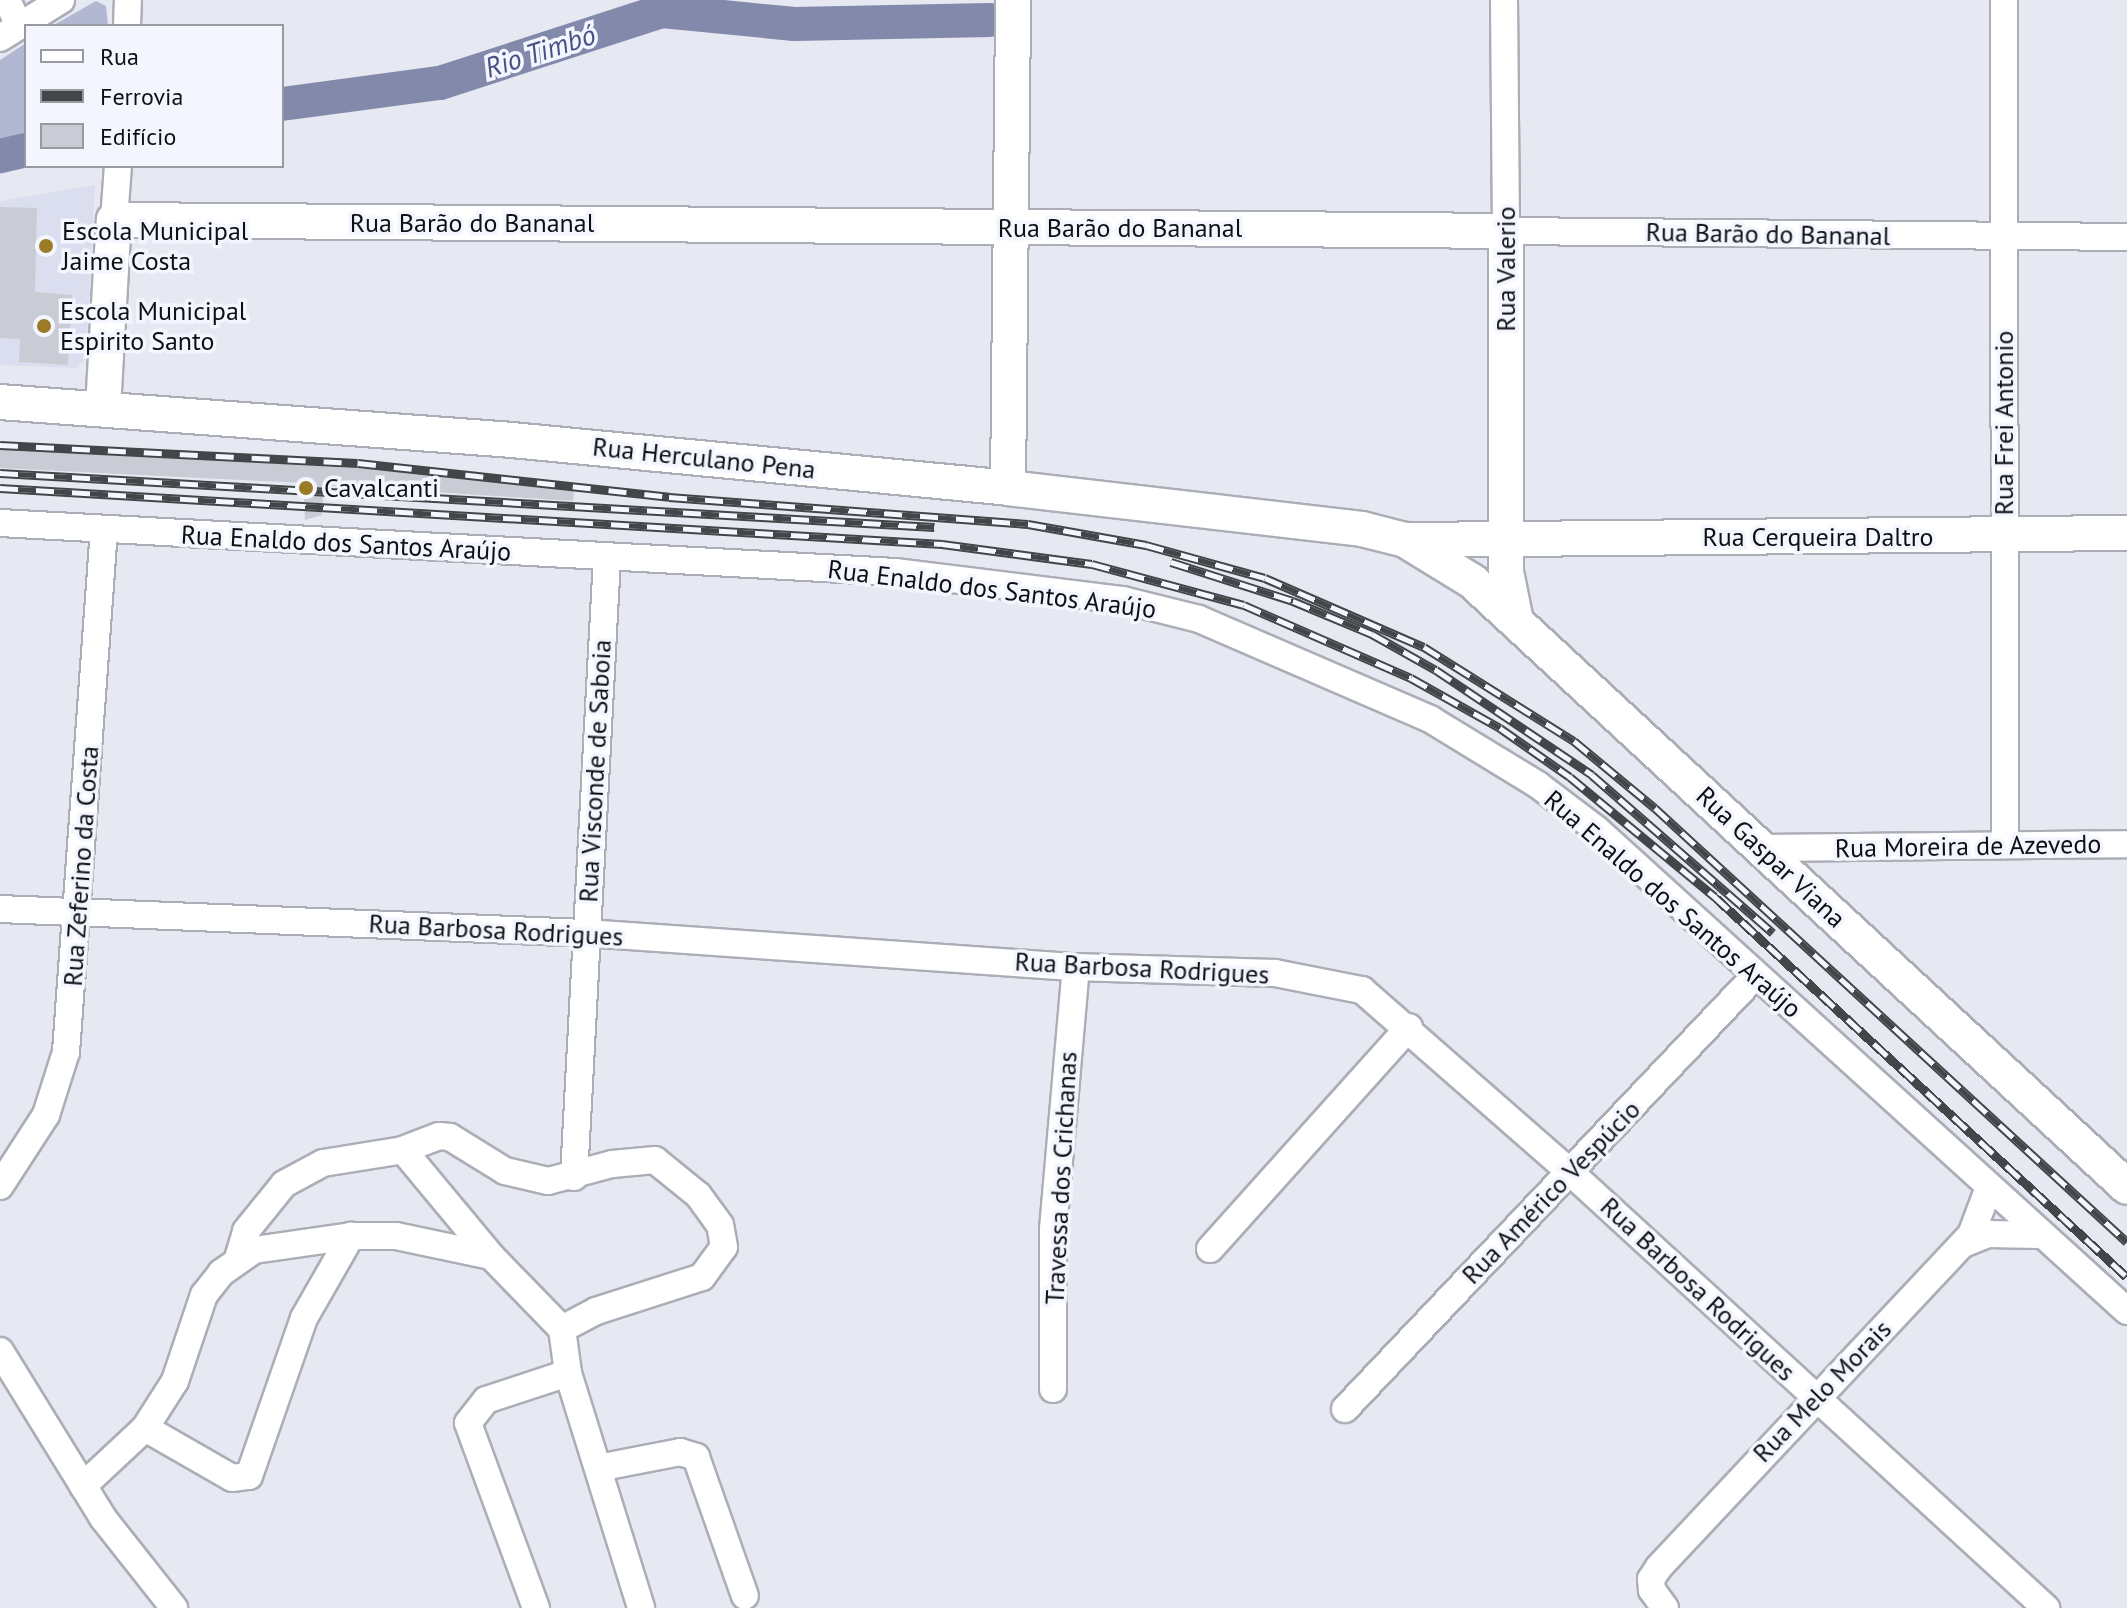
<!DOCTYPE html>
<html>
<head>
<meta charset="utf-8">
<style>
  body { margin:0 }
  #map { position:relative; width:2127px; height:1608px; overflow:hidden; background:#e6e9f2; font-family:"PT Sans",sans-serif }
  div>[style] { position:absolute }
  .built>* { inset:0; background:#dadeee }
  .green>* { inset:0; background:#b2b8d2 }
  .river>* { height:34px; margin:-17px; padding:0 17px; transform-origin:17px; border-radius:17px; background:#8289aa }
  .building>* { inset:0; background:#caccd5 }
  .roads { filter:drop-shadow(2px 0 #acaeb7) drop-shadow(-2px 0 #acaeb7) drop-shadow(0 2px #acaeb7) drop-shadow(0 -2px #acaeb7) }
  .minor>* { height:26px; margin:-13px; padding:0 13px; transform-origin:13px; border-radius:13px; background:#fff }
  .major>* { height:34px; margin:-17px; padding:0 17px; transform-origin:17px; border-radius:17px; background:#fff }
  .rail>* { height:9px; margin-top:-4.5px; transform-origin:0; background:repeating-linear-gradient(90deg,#f4f6ff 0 18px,#434548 0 36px); box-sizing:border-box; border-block:2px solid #434548 }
  .dots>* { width:22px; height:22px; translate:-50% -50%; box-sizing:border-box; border:4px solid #f4f6ff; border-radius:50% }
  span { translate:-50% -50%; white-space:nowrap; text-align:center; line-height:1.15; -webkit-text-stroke:7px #f4f6ff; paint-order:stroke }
  .street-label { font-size:26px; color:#0f1012 }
  .poi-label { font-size:26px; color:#0f1012 }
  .left { translate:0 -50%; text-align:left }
  .water-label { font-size:28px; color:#485181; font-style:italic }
  .legend { position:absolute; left:24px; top:24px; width:260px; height:144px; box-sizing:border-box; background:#f4f6ff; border:2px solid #989aa0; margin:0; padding:10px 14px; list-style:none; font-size:24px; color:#0f1012 }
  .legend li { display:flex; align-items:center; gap:16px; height:40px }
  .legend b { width:40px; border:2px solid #989aa0 }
</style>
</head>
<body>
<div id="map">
  <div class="built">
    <i style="clip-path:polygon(95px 185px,86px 358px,76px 368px,0 365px,0 201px)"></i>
  </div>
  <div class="green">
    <i style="clip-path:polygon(96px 1px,106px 6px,108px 26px,52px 26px)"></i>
    <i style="clip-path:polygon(26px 43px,26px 166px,34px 166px,0 174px,0 60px)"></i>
  </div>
  <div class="river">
    <i style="left:282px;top:104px;width:159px;rotate:-7.6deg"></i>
    <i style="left:440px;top:83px;width:233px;rotate:-18deg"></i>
    <i style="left:662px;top:11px;width:133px;rotate:5.6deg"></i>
    <i style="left:794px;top:24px;width:196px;rotate:-1.2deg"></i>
    <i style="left:0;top:156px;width:27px;rotate:-13deg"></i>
  </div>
  <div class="building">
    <i style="clip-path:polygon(0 207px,37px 208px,35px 292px,72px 295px,68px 365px,19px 362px,20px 339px,0 338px)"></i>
    <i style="clip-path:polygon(0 449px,395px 470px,574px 488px,573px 501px,324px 485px,322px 515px,305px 520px,303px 483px,0 468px)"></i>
  </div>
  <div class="roads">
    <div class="minor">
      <i style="left:7px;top:0;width:29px;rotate:65deg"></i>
      <i style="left:1504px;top:0;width:231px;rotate:89.5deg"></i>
      <i style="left:1506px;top:231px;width:621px;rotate:0.55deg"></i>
      <i style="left:2004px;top:0;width:845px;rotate:89.93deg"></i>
      <i style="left:127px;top:26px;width:26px;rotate:-88deg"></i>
      <i style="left:0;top:38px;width:72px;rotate:-31.9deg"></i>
      <i style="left:114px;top:220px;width:54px;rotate:-85.8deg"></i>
      <i style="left:0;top:523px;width:896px;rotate:3.13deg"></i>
      <i style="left:895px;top:572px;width:230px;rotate:7deg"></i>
      <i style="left:1123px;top:600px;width:78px;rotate:14deg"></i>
      <i style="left:1199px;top:619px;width:252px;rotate:23.4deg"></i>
      <i style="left:1430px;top:719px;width:127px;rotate:31.4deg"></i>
      <i style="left:1538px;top:785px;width:73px;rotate:37.2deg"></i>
      <i style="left:1596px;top:829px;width:717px;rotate:42.23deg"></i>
      <i style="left:1762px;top:848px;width:365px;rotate:-0.6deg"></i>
      <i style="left:0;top:909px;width:586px;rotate:2.35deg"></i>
      <i style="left:586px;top:933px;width:491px;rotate:4deg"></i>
      <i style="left:1076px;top:967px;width:199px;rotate:1.7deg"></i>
      <i style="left:1275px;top:973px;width:89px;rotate:11.1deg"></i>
      <i style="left:1362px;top:990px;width:276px;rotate:41.2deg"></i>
      <i style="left:1570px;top:1172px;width:646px;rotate:42.49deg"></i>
      <i style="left:574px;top:1177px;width:621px;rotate:-86.95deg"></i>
      <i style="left:0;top:1186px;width:85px;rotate:-57.1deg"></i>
      <i style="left:46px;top:1115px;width:66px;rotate:-72.4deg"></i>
      <i style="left:66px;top:1052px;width:524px;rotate:-85.84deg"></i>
      <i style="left:1963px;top:1244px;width:27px;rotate:-22deg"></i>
      <i style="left:1988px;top:1234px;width:51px;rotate:1.1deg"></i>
      <i style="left:1210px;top:1249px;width:298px;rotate:-48.1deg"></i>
      <i style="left:238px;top:1258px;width:28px;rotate:-73deg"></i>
      <i style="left:246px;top:1231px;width:60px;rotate:-51deg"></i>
      <i style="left:284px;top:1184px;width:44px;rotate:-28.3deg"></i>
      <i style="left:323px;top:1163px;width:81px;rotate:-9.2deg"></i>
      <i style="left:562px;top:1329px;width:38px;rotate:-28deg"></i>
      <i style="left:596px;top:1311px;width:111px;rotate:-17.8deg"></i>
      <i style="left:702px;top:1277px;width:37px;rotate:-54deg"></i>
      <i style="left:724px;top:1247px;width:22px;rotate:-100deg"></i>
      <i style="left:720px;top:1225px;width:37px;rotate:-126deg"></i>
      <i style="left:698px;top:1195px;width:55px;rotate:-140.9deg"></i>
      <i style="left:655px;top:1160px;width:43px;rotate:174.7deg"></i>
      <i style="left:612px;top:1164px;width:66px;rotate:165.1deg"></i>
      <i style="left:548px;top:1181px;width:44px;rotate:-166.9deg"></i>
      <i style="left:505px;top:1171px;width:65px;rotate:-148.3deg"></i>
      <i style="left:450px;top:1137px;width:11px;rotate:-175deg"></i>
      <i style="left:439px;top:1136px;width:39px;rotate:159deg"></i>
      <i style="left:403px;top:1150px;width:138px;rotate:50.3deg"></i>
      <i style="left:491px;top:1256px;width:102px;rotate:45.8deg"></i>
      <i style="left:562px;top:1329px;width:44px;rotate:82.2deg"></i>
      <i style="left:568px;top:1373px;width:246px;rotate:72.7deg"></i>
      <i style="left:0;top:1351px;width:196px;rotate:58.3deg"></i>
      <i style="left:103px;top:1518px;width:115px;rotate:51.7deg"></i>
      <i style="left:1053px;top:1389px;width:160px;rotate:-90deg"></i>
      <i style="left:1053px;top:1229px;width:263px;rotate:-85deg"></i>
      <i style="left:1345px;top:1409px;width:598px;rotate:-46.56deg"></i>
      <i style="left:145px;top:1428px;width:56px;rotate:-57.4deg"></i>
      <i style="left:175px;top:1381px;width:91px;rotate:-71.4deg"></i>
      <i style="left:204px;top:1295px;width:28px;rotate:-52deg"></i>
      <i style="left:221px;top:1273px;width:40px;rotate:-34.9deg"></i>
      <i style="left:254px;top:1250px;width:98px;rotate:-8.2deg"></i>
      <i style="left:351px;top:1236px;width:45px"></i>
      <i style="left:396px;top:1236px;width:97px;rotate:11.9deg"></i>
      <i style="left:598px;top:1468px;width:84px;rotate:-11deg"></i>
      <i style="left:680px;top:1452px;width:17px;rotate:17deg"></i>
      <i style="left:696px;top:1457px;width:147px;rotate:70.6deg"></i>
      <i style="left:83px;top:1486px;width:85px;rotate:-43.1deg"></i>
      <i style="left:145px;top:1428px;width:100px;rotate:29.9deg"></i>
      <i style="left:232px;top:1478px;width:17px;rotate:-7deg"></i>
      <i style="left:249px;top:1476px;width:167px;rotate:-70.8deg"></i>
      <i style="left:304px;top:1318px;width:95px;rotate:-60.2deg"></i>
      <i style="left:536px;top:1608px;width:197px;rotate:-110.2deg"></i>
      <i style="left:468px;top:1423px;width:29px;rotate:-52deg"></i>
      <i style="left:486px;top:1400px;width:86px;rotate:-18.2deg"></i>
      <i style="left:1665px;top:1608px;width:22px;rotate:-126deg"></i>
      <i style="left:1652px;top:1590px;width:11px;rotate:-95deg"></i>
      <i style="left:1651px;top:1579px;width:14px;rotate:-56deg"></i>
      <i style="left:1659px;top:1567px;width:456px;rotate:-46.8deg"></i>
      <i style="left:1971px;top:1235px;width:48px;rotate:-69.3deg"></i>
    </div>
    <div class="major">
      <i style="left:0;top:402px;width:513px;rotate:4.24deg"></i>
      <i style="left:512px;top:440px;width:498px;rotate:5.5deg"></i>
      <i style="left:1008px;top:488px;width:356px;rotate:6.6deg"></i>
      <i style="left:1362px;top:529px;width:44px;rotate:14.3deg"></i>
      <i style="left:1405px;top:540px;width:79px;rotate:31.5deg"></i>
      <i style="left:1472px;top:581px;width:892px;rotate:42.77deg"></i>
      <i style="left:103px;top:408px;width:188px;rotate:-86.7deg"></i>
      <i style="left:114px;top:220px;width:1392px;rotate:0.45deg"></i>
      <i style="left:1506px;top:231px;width:341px;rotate:90deg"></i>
      <i style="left:1506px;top:572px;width:50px;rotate:78.5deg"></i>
      <i style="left:1008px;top:488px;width:488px;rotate:-89.4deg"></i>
      <i style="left:1409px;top:540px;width:718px;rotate:-0.56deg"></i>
    </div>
  </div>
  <div class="rail">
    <i style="left:0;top:445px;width:358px;rotate:2.9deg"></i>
    <i style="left:358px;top:463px;width:313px;rotate:6.2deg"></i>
    <i style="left:669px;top:497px;width:360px;rotate:4.3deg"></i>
    <i style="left:1028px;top:524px;width:120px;rotate:10.1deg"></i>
    <i style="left:1146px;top:545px;width:123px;rotate:15.5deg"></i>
    <i style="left:1265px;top:578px;width:173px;rotate:23.5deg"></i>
    <i style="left:1424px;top:647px;width:177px;rotate:32.1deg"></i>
    <i style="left:1574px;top:741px;width:105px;rotate:39.6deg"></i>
    <i style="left:1655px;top:808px;width:641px;rotate:42.6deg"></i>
    <i style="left:0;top:473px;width:936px;rotate:3.31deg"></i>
    <i style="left:0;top:488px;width:944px;rotate:3.4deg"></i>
    <i style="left:942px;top:544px;width:151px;rotate:7.6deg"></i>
    <i style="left:1092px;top:564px;width:157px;rotate:15.1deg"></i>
    <i style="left:1244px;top:605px;width:182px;rotate:23.6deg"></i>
    <i style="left:1411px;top:678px;width:102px;rotate:29.3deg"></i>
    <i style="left:1500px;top:728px;width:85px;rotate:35deg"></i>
    <i style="left:1570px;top:777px;width:188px;rotate:39.6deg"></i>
    <i style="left:1715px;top:897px;width:560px;rotate:42.69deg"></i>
    <i style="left:1171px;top:562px;width:128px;rotate:17.7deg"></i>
    <i style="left:1293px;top:601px;width:86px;rotate:22.7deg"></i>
    <i style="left:1372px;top:634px;width:73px;rotate:29.4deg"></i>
    <i style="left:1436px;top:670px;width:188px;rotate:33.9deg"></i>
    <i style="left:1592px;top:775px;width:240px;rotate:41.1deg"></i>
  </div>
  <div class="dots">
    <i style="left:46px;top:246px;background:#9b7b25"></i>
    <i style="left:44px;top:326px;background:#9b7b25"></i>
    <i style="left:306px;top:488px;background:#9b7b25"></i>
  </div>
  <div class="street-label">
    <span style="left:472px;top:223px">Rua Barão do Bananal</span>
    <span style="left:1120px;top:228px">Rua Barão do Bananal</span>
    <span style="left:1768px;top:234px;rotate:1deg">Rua Barão do Bananal</span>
    <span style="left:1506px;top:269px;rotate:-90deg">Rua Valerio</span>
    <span style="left:2004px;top:423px;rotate:-90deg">Rua Frei Antonio</span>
    <span style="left:704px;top:458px;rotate:6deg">Rua Herculano Pena</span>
    <span style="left:1818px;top:537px">Rua Cerqueira Daltro</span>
    <span style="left:346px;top:543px;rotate:3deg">Rua Enaldo dos Santos Araújo</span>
    <span style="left:992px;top:589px;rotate:7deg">Rua Enaldo dos Santos Araújo</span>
    <span style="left:595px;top:771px;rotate:-87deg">Rua Visconde de Saboia</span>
    <span style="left:1968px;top:846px;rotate:-1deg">Rua Moreira de Azevedo</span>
    <span style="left:1771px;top:857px;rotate:43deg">Rua Gaspar Viana</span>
    <span style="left:81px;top:866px;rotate:-86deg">Rua Zeferino da Costa</span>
    <span style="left:1673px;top:904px;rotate:41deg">Rua Enaldo dos Santos Araújo</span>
    <span style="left:496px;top:930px;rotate:3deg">Rua Barbosa Rodrigues</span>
    <span style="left:1142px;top:968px;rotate:3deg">Rua Barbosa Rodrigues</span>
    <span style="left:1061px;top:1178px;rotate:-87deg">Travessa dos Crichanas</span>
    <span style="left:1551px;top:1192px;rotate:-46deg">Rua Américo Vespúcio</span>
    <span style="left:1698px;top:1289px;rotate:43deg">Rua Barbosa Rodrigues</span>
    <span style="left:1822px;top:1391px;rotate:-46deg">Rua Melo Morais</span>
  </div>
  <div class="poi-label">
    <span class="left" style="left:62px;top:246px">Escola Municipal<br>Jaime Costa</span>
    <span class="left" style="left:60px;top:326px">Escola Municipal<br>Espirito Santo</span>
    <span class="left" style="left:324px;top:488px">Cavalcanti</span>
  </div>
  <div class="water-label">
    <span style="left:540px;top:51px;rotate:-18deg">Rio Timbó</span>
  </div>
  <ul class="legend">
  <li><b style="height:10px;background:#fff"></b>Rua</li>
  <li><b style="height:10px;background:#434548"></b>Ferrovia</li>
  <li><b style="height:22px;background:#caccd5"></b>Edifício</li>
  </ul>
</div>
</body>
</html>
